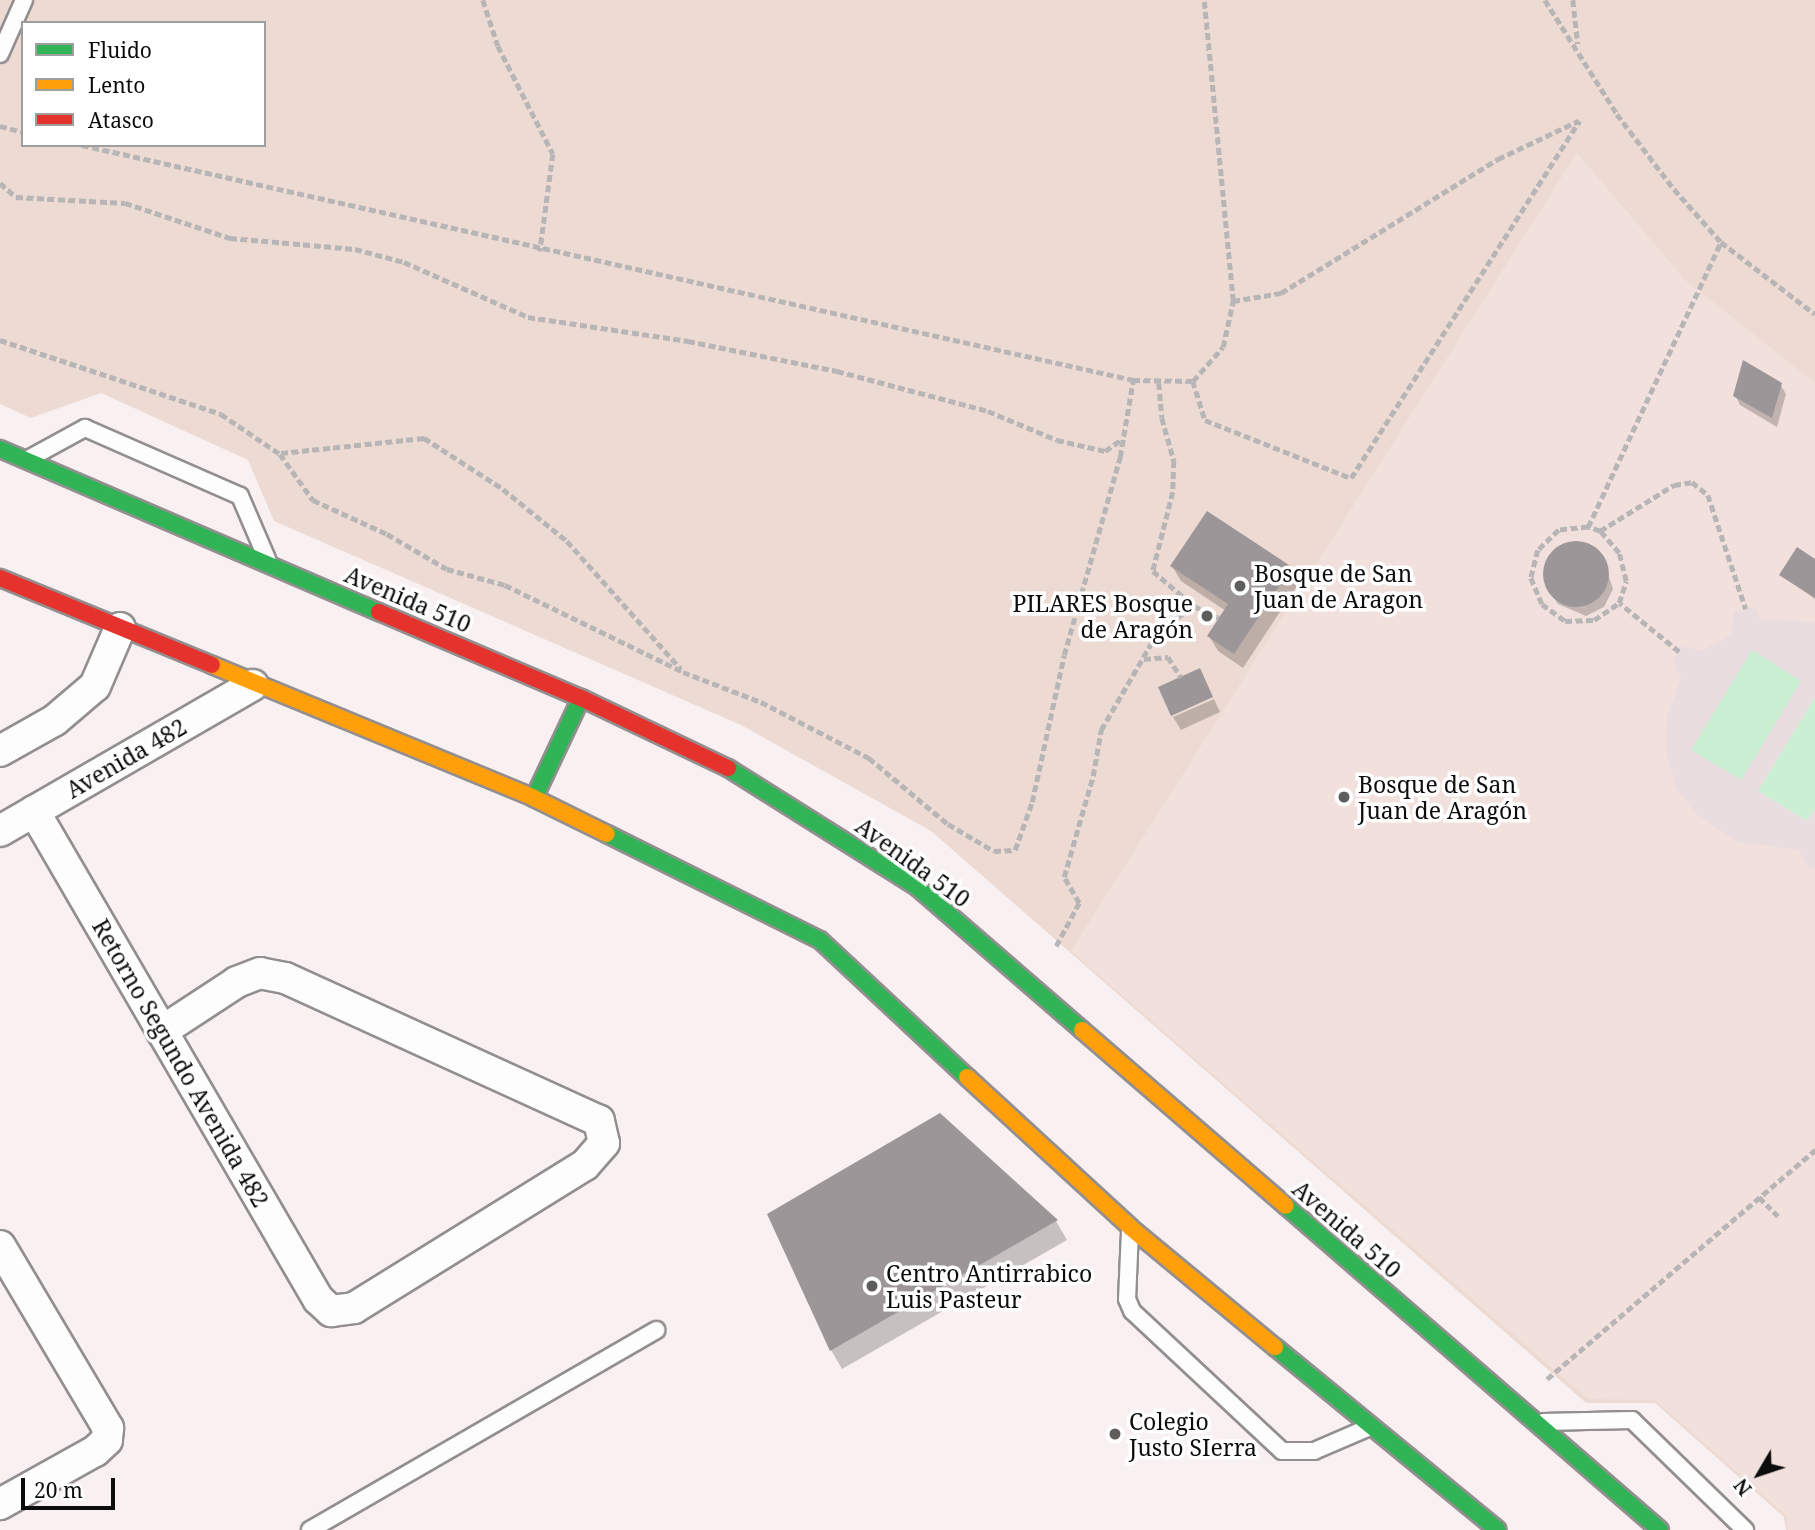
<!DOCTYPE html>
<html>
<head>
<meta charset="utf-8">
<style>
  body { margin:0 }
  #map { position:relative; width:1815px; height:1530px; overflow:hidden; background:#f9f0f2; font-family:"Noto Serif",serif }
  div>[style] { position:absolute }
  .green>* { inset:0; background:#eddbd3 }
  .pitch>* { inset:0; background:#f2e0dd }
  .plaza>* { inset:0; background:#e9dde0 }
  .water>* { inset:0; background:#caefd3 }
  .shadow>* { inset:0; background:#0003 }
  .building>* { inset:0; background:#9c9698 }
  .round { border-radius:50% }
  .path>* { height:4.5px; margin-top:-2.25px; transform-origin:0; background:repeating-linear-gradient(90deg,#b7b5b6 0 7px,transparent 0 10.5px) }
  .roads { filter:drop-shadow(2px 0 #938f90) drop-shadow(-2px 0 #938f90) drop-shadow(0 2px #938f90) drop-shadow(0 -2px #938f90) }
  .lane>* { height:16px; margin:-8px; padding:0 8px; transform-origin:8px; border-radius:8px; background:#fefdfd }
  .street>* { height:30px; margin:-15px; padding:0 15px; transform-origin:15px; border-radius:15px; background:#fefdfd }
  .fast>* { height:16px; margin:-8px; padding:0 8px; transform-origin:8px; border-radius:8px; background:#30b455 }
  .slow>* { height:16px; margin:-8px; padding:0 8px; transform-origin:8px; border-radius:8px; background:#ff9f0a }
  .jam>* { height:16px; margin:-8px; padding:0 8px; transform-origin:8px; border-radius:8px; background:#e5322d }
  .dots>* { width:19px; height:19px; translate:-50% -50%; box-sizing:border-box; border:4px solid #fff; border-radius:50% }
  span { translate:-50% -50%; white-space:nowrap; text-align:center; line-height:1.15; -webkit-text-stroke:7px #fff; paint-order:stroke }
  .poi-label { font-size:23px; color:#0c0c0c }
  .left { translate:0 -50%; text-align:left }
  .right { translate:-100% -50%; text-align:right }
  .street-label { font-size:23px; color:#0c0c0c }
  .legend { position:absolute; left:21px; top:21px; width:245px; height:126px; box-sizing:border-box; background:#fff; border:2px solid #9e9e9e; margin:0; padding:9px 12px; list-style:none; font-size:21px; color:#0c0c0c }
  .legend li { display:flex; align-items:center; gap:14px; height:35px }
  .legend b { width:35px; border:2px solid #9e9e9e }
  .north { position:absolute; left:1724px; top:1439px; width:70px; height:70px; -webkit-text-stroke:5px #fff; paint-order:stroke; rotate:231deg; font-size:19px; font-weight:700; line-height:28px; text-align:center; color:#0c0c0c }
  .north::after { content:''; display:block; margin:auto; width:24px; height:32px; background:#0c0c0c; clip-path:polygon(50% 0,100% 100%,50% 72%,0 100%) }
  .scale { position:absolute; left:21px; top:1478px; width:94px; height:32px; box-sizing:border-box; border:4px solid #0c0c0c; border-top:0; padding-left:9px; font-size:21px; line-height:24px; white-space:nowrap; color:#0c0c0c; -webkit-text-stroke:5px #fff; paint-order:stroke }
</style>
</head>
<body>
<div id="map">
  <div class="green">
    <i style="clip-path:polygon(evenodd,0 0,1815px 0,1815px 1530px,1786px 1530px,1784px 1517px,1655px 1403px,1586px 1403px,931px 831px,741px 725px,274px 521px,248px 460px,101px 393px,31px 418px,0 404px,0 0,23px 23px,264px 23px,264px 145px,23px 145px,23px 23px)"></i>
  </div>
  <div class="pitch">
    <i style="clip-path:polygon(1577px 153px,1685px 280px,1815px 383px,1815px 1530px,1788px 1530px,1787px 1516px,1655px 1400px,1588px 1399px,1071px 951px)"></i>
  </div>
  <div class="plaza">
    <i style="clip-path:polygon(1755px 607px,1761px 620px,1815px 622px,1815px 697px,1758px 791px,1807px 821px,1815px 809px,1815px 868px,1809px 870px,1799px 850px,1738px 842px,1695px 813px,1677px 789px,1666px 752px,1667px 716px,1681px 678px,1673px 659px,1684px 645px,1700px 651px,1731px 635px,1734px 612px)"></i>
  </div>
  <div class="water">
    <i style="clip-path:polygon(1752px 650px,1801px 681px,1741px 780px,1691px 750px)"></i>
    <i style="clip-path:polygon(1815px 697px,1815px 809px,1807px 821px,1758px 791px)"></i>
  </div>
  <div class="shadow">
    <i style="clip-path:polygon(1780px 384px,1786px 394px,1777px 427px,1740px 405px,1735px 395px)"></i>
    <i style="clip-path:polygon(1578px 543px,1603px 559px,1613px 589px,1604px 607px,1586px 616px,1558px 604px,1554px 598px,1588px 609px,1551px 593px,1546px 585px,1546px 564px,1558px 548px)"></i>
    <i style="clip-path:polygon(1815px 561px,1815px 599px,1781px 575px)"></i>
    <i style="clip-path:polygon(1172px 566px,1290px 568px,1299px 583px,1243px 668px,1218px 651px,1209px 636px,1226px 611px,1181px 581px)"></i>
    <i style="clip-path:polygon(1214px 699px,1220px 712px,1181px 730px,1173px 717px)"></i>
    <i style="clip-path:polygon(940px 1115px,1056px 1221px,1067px 1240px,842px 1369px,831px 1350px)"></i>
  </div>
  <div class="building">
    <i style="clip-path:polygon(1743px 360px,1782px 383px,1772px 418px,1733px 396px)"></i>
    <i style="clip-path:polygon(1207px 511px,1292px 567px,1234px 654px,1207px 636px,1228px 604px,1170px 566px)"></i>
    <i class="round" style="left:1543px;top:541px;width:66px;height:66px"></i>
    <i style="clip-path:polygon(1797px 547px,1815px 559px,1815px 598px,1779px 575px)"></i>
    <i style="clip-path:polygon(1200px 668px,1213px 697px,1171px 716px,1158px 687px)"></i>
    <i style="clip-path:polygon(940px 1113px,1058px 1220px,830px 1351px,767px 1214px)"></i>
  </div>
  <div class="path">
    <i style="left:483px;top:0;width:48px;rotate:71.9deg"></i>
    <i style="left:498px;top:46px;width:121px;rotate:63deg"></i>
    <i style="left:553px;top:154px;width:98px;rotate:97.6deg"></i>
    <i style="left:1545px;top:0;width:135px;rotate:57.7deg"></i>
    <i style="left:1617px;top:114px;width:94px;rotate:52.8deg"></i>
    <i style="left:1674px;top:189px;width:71px;rotate:48.4deg"></i>
    <i style="left:1721px;top:242px;width:118px;rotate:37.5deg"></i>
    <i style="left:1573px;top:0;width:44px;rotate:83.5deg"></i>
    <i style="left:0;top:126px;width:24px;rotate:15deg"></i>
    <i style="left:82px;top:145px;width:1077px;rotate:12.6deg"></i>
    <i style="left:1133px;top:380px;width:60px;rotate:1deg"></i>
    <i style="left:1193px;top:381px;width:45px;rotate:-48.6deg"></i>
    <i style="left:1223px;top:347px;width:47px;rotate:-77.7deg"></i>
    <i style="left:1233px;top:301px;width:302px;rotate:-95.5deg"></i>
    <i style="left:0;top:183px;width:21px;rotate:41deg"></i>
    <i style="left:16px;top:197px;width:109px;rotate:3.2deg"></i>
    <i style="left:125px;top:203px;width:111px;rotate:18.4deg"></i>
    <i style="left:230px;top:238px;width:125px;rotate:5deg"></i>
    <i style="left:355px;top:249px;width:51px;rotate:14.9deg"></i>
    <i style="left:404px;top:262px;width:136px;rotate:23.9deg"></i>
    <i style="left:528px;top:317px;width:162px;rotate:8.5deg"></i>
    <i style="left:688px;top:341px;width:152px;rotate:11.4deg"></i>
    <i style="left:837px;top:371px;width:156px;rotate:14.8deg"></i>
    <i style="left:988px;top:411px;width:75px;rotate:22.8deg"></i>
    <i style="left:1057px;top:440px;width:49px;rotate:12.9deg"></i>
    <i style="left:1105px;top:451px;width:21px;rotate:-35deg"></i>
    <i style="left:1233px;top:301px;width:49px;rotate:-9.5deg"></i>
    <i style="left:1281px;top:293px;width:255px;rotate:-31.7deg"></i>
    <i style="left:1498px;top:159px;width:89px;rotate:-25.4deg"></i>
    <i style="left:0;top:340px;width:233px;rotate:18.5deg"></i>
    <i style="left:221px;top:414px;width:71px;rotate:34.1deg"></i>
    <i style="left:280px;top:454px;width:57px;rotate:54.3deg"></i>
    <i style="left:313px;top:500px;width:81px;rotate:24.7deg"></i>
    <i style="left:387px;top:534px;width:69px;rotate:30.3deg"></i>
    <i style="left:447px;top:569px;width:60px;rotate:15.4deg"></i>
    <i style="left:505px;top:585px;width:198px;rotate:26deg"></i>
    <i style="left:683px;top:672px;width:84px;rotate:21deg"></i>
    <i style="left:761px;top:702px;width:122px;rotate:27.4deg"></i>
    <i style="left:869px;top:758px;width:103px;rotate:39.9deg"></i>
    <i style="left:948px;top:824px;width:53px;rotate:30.4deg"></i>
    <i style="left:994px;top:851px;width:21px;rotate:-3deg"></i>
    <i style="left:1015px;top:850px;width:51px;rotate:-70.5deg"></i>
    <i style="left:1032px;top:802px;width:150px;rotate:-77.7deg"></i>
    <i style="left:1064px;top:655px;width:206px;rotate:-74.2deg"></i>
    <i style="left:1120px;top:457px;width:78px;rotate:-80.4deg"></i>
    <i style="left:1193px;top:381px;width:41px;rotate:72.9deg"></i>
    <i style="left:1205px;top:420px;width:157px;rotate:21.7deg"></i>
    <i style="left:1351px;top:478px;width:424px;rotate:-57.4deg"></i>
    <i style="left:1159px;top:383px;width:35px;rotate:85deg"></i>
    <i style="left:1162px;top:418px;width:45px;rotate:74.4deg"></i>
    <i style="left:1174px;top:461px;width:31px;rotate:92deg"></i>
    <i style="left:1173px;top:492px;width:81px;rotate:104.2deg"></i>
    <i style="left:1153px;top:571px;width:54px;rotate:40.5deg"></i>
    <i style="left:281px;top:453px;width:144px;rotate:-6deg"></i>
    <i style="left:424px;top:438px;width:94px;rotate:32.8deg"></i>
    <i style="left:503px;top:489px;width:82px;rotate:39.1deg"></i>
    <i style="left:567px;top:541px;width:171px;rotate:48.3deg"></i>
    <i style="left:1588px;top:527px;width:29px;rotate:174deg"></i>
    <i style="left:1559px;top:530px;width:29px;rotate:136deg"></i>
    <i style="left:1538px;top:550px;width:29px;rotate:104deg"></i>
    <i style="left:1531px;top:578px;width:28px;rotate:67deg"></i>
    <i style="left:1542px;top:604px;width:29px;rotate:36deg"></i>
    <i style="left:1565px;top:621px;width:29px;rotate:-2deg"></i>
    <i style="left:1594px;top:620px;width:30px;rotate:-34deg"></i>
    <i style="left:1600px;top:531px;width:87px;rotate:-31.9deg"></i>
    <i style="left:1674px;top:485px;width:18px;rotate:-9deg"></i>
    <i style="left:1692px;top:482px;width:21px;rotate:39deg"></i>
    <i style="left:1708px;top:495px;width:120px;rotate:71.6deg"></i>
    <i style="left:1679px;top:652px;width:77px;rotate:-140.8deg"></i>
    <i style="left:1619px;top:603px;width:23px;rotate:-72deg"></i>
    <i style="left:1626px;top:581px;width:29px;rotate:-104deg"></i>
    <i style="left:1619px;top:553px;width:29px;rotate:-131deg"></i>
    <i style="left:1600px;top:531px;width:13px;rotate:-162deg"></i>
    <i style="left:1588px;top:527px;width:315px;rotate:-65deg"></i>
    <i style="left:1144px;top:659px;width:24px;rotate:-5deg"></i>
    <i style="left:1168px;top:657px;width:24px;rotate:57deg"></i>
    <i style="left:1056px;top:946px;width:49px;rotate:-61.9deg"></i>
    <i style="left:1079px;top:903px;width:30px;rotate:-120deg"></i>
    <i style="left:1064px;top:877px;width:105px;rotate:-74deg"></i>
    <i style="left:1093px;top:776px;width:47px;rotate:-80.1deg"></i>
    <i style="left:1101px;top:730px;width:116px;rotate:-59.9deg"></i>
    <i style="left:1159px;top:630px;width:42px;rotate:-34.4deg"></i>
    <i style="left:1194px;top:606px;width:28px;rotate:26deg"></i>
    <i style="left:1759px;top:1197px;width:27px;rotate:45deg"></i>
    <i style="left:1547px;top:1379px;width:353px;rotate:-40.5deg"></i>
  </div>
  <div class="roads">
    <div class="lane">
      <i style="left:0;top:54px;width:59px;rotate:-66deg"></i>
      <i style="left:30px;top:458px;width:63px;rotate:-28.6deg"></i>
      <i style="left:85px;top:428px;width:169px;rotate:23.7deg"></i>
      <i style="left:240px;top:496px;width:69px;rotate:66.8deg"></i>
      <i style="left:1130px;top:1231px;width:68px;rotate:92.5deg"></i>
      <i style="left:1127px;top:1299px;width:13px;rotate:67deg"></i>
      <i style="left:1132px;top:1311px;width:205px;rotate:43deg"></i>
      <i style="left:1282px;top:1451px;width:32px"></i>
      <i style="left:1314px;top:1451px;width:61px;rotate:-23.2deg"></i>
      <i style="left:1543px;top:1422px;width:89px;rotate:-1.3deg"></i>
      <i style="left:1632px;top:1420px;width:158px;rotate:44.2deg"></i>
      <i style="left:310px;top:1530px;width:400px;rotate:-30deg"></i>
    </div>
    <div class="street">
      <i style="left:0;top:751px;width:63px;rotate:-29.4deg"></i>
      <i style="left:55px;top:720px;width:52px;rotate:-40.4deg"></i>
      <i style="left:95px;top:686px;width:63px;rotate:-66.7deg"></i>
      <i style="left:34px;top:811px;width:565px;rotate:59.8deg"></i>
      <i style="left:318px;top:1299px;width:18px;rotate:43deg"></i>
      <i style="left:331px;top:1311px;width:23px;rotate:-7deg"></i>
      <i style="left:354px;top:1308px;width:272px;rotate:-31.8deg"></i>
      <i style="left:585px;top:1165px;width:29px;rotate:-49deg"></i>
      <i style="left:604px;top:1143px;width:23px;rotate:-103deg"></i>
      <i style="left:599px;top:1121px;width:345px;rotate:-155.5deg"></i>
      <i style="left:285px;top:978px;width:25px;rotate:-169deg"></i>
      <i style="left:260px;top:973px;width:25px;rotate:159deg"></i>
      <i style="left:237px;top:982px;width:90px;rotate:146.8deg"></i>
      <i style="left:0;top:831px;width:292px;rotate:-30deg"></i>
      <i style="left:0;top:1246px;width:212px;rotate:59.3deg"></i>
      <i style="left:108px;top:1428px;width:12px;rotate:95deg"></i>
      <i style="left:107px;top:1440px;width:16px;rotate:137deg"></i>
      <i style="left:95px;top:1451px;width:109px;rotate:150.8deg"></i>
    </div>
    <div class="fast">
      <i style="left:0;top:449px;width:413px;rotate:23.3deg"></i>
      <i style="left:728px;top:768px;width:223px;rotate:32.2deg"></i>
      <i style="left:917px;top:887px;width:218px;rotate:40.9deg"></i>
      <i style="left:534px;top:798px;width:110px;rotate:-64.8deg"></i>
      <i style="left:607px;top:834px;width:238px;rotate:26.5deg"></i>
      <i style="left:820px;top:940px;width:201px;rotate:43deg"></i>
      <i style="left:1286px;top:1206px;width:495px;rotate:40.9deg"></i>
      <i style="left:1275px;top:1347px;width:288px;rotate:39.4deg"></i>
    </div>
    <div class="slow">
      <i style="left:212px;top:665px;width:348px;rotate:22.4deg"></i>
      <i style="left:534px;top:798px;width:81px;rotate:26.3deg"></i>
      <i style="left:1082px;top:1030px;width:269px;rotate:40.8deg"></i>
      <i style="left:967px;top:1077px;width:223px;rotate:42.6deg"></i>
      <i style="left:1131px;top:1228px;width:187px;rotate:39.6deg"></i>
    </div>
    <div class="jam">
      <i style="left:0;top:578px;width:229px;rotate:22.3deg"></i>
      <i style="left:379px;top:612px;width:220px;rotate:23.1deg"></i>
      <i style="left:581px;top:698px;width:163px;rotate:25.5deg"></i>
    </div>
  </div>
  <div class="dots">
    <i style="left:1240px;top:586px;background:#5f5c5c"></i>
    <i style="left:1207px;top:616px;background:#5f5c5c"></i>
    <i style="left:1344px;top:797px;background:#5f5c5c"></i>
    <i style="left:872px;top:1286px;background:#5f5c5c"></i>
    <i style="left:1115px;top:1434px;background:#5f5c5c"></i>
  </div>
  <div class="poi-label">
    <span class="left" style="left:1254px;top:586px">Bosque de San<br>Juan de Aragon</span>
    <span class="right" style="left:1193px;top:616px">PILARES Bosque<br>de Aragón</span>
    <span class="left" style="left:1358px;top:797px">Bosque de San<br>Juan de Aragón</span>
    <span class="left" style="left:886px;top:1286px">Centro Antirrabico<br>Luis Pasteur</span>
    <span class="left" style="left:1129px;top:1434px">Colegio<br>Justo SIerra</span>
  </div>
  <div class="street-label">
    <span style="left:408px;top:599px;rotate:23deg">Avenida 510</span>
    <span style="left:126px;top:758px;rotate:-30deg">Avenida 482</span>
    <span style="left:913px;top:862px;rotate:36deg">Avenida 510</span>
    <span style="left:181px;top:1063px;rotate:60deg">Retorno Segundo Avenida 482</span>
    <span style="left:1347px;top:1229px;rotate:41deg">Avenida 510</span>
  </div>
  <ul class="legend">
  <li><b style="height:9px;background:#30b455"></b>Fluido</li>
  <li><b style="height:9px;background:#ff9f0a"></b>Lento</li>
  <li><b style="height:9px;background:#e5322d"></b>Atasco</li>
  </ul>
  <div class="north">N</div>
  <div class="scale">20 m</div>
</div>
</body>
</html>
